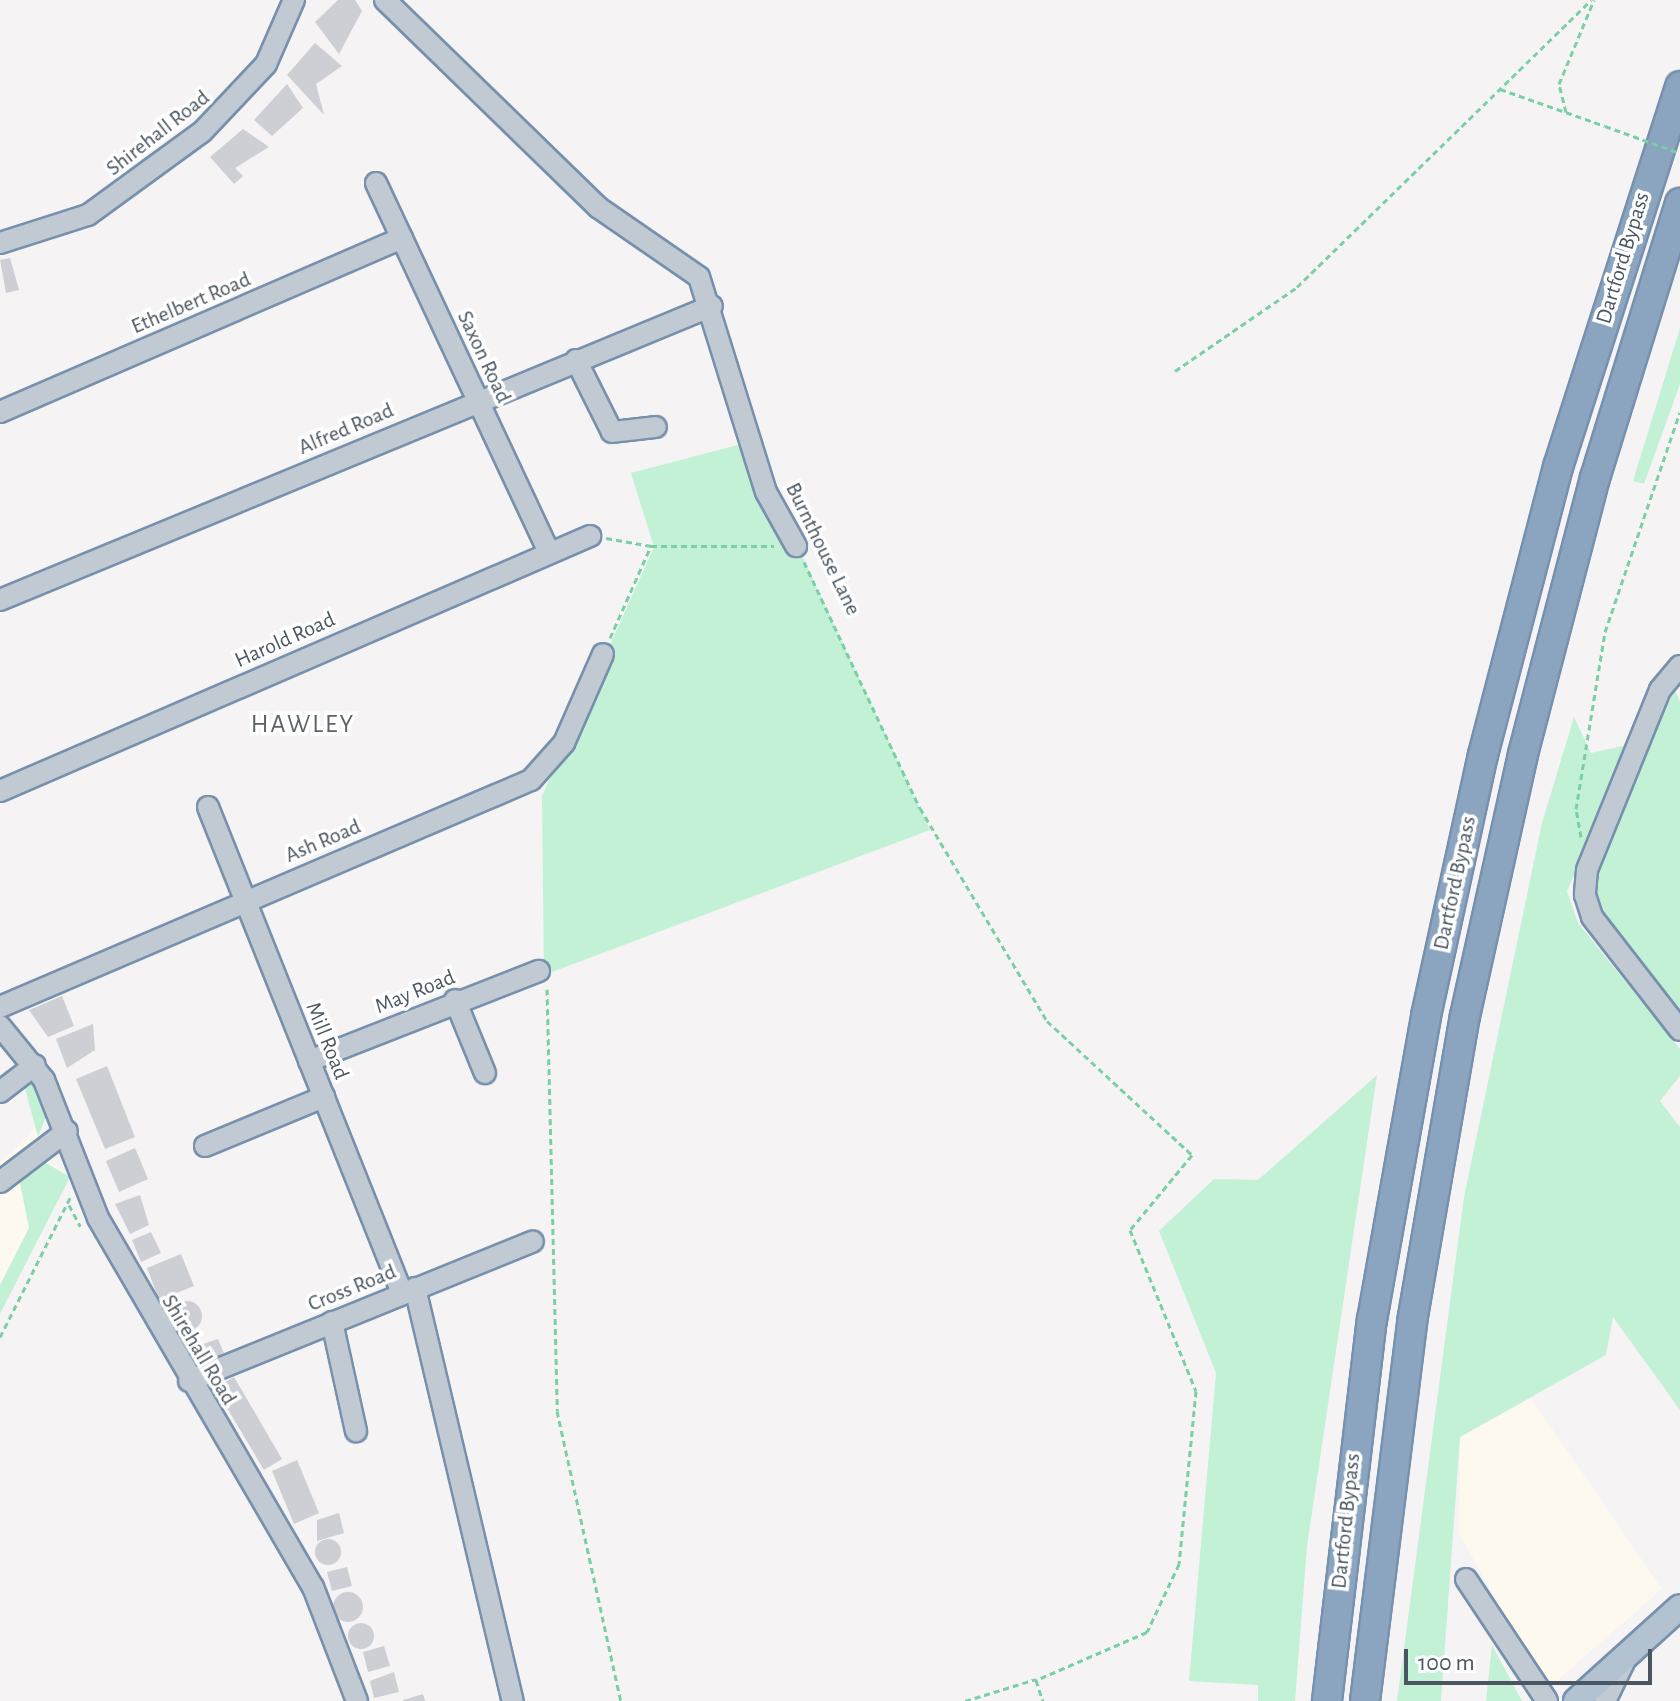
<!DOCTYPE html>
<html>
<head>
<meta charset="utf-8">
<style>
  body { margin:0 }
  #map { position:relative; width:1680px; height:1701px; overflow:hidden; background:#f5f3f3; font-family:"Alegreya Sans",sans-serif }
  div>[style] { position:absolute }
  .commercial>* { inset:0; background:#fdf9ef }
  .green>* { inset:0; background:#c3f1d5 }
  .building>* { inset:0; background:#cdcfd5 }
  .round { border-radius:50% }
  .path>* { height:3px; margin-top:-1.5px; transform-origin:0; background:repeating-linear-gradient(90deg,#7ad0a6 0 6px,transparent 0 10px) }
  .roads { filter:drop-shadow(2px 0 #7690ad) drop-shadow(-2px 0 #7690ad) drop-shadow(0 2px #7690ad) drop-shadow(0 -2px #7690ad) }
  .minor>* { height:20px; margin:-10px; padding:0 10px; transform-origin:10px; border-radius:10px; background:#c1cad2 }
  .major>* { height:24px; margin:-12px; padding:0 12px; transform-origin:12px; border-radius:12px; background:#b3c2d1 }
  .highway>* { height:28px; margin:-14px; padding:0 14px; transform-origin:14px; border-radius:14px; background:#8ba5c1 }
  .path-bridge>* { height:3px; margin-top:-1.5px; transform-origin:0; background:repeating-linear-gradient(90deg,#7ad0a6 0 6px,transparent 0 10px) }
  span { translate:-50% -50%; white-space:nowrap; text-align:center; line-height:1.15; -webkit-text-stroke:7px #fff; paint-order:stroke }
  .street-label { font-size:22px; color:#4a5661 }
  .quarter-label { font-size:26px; color:#5f6368; letter-spacing:2px }
  .scale { position:absolute; left:1404px; top:1649px; width:248px; height:36px; box-sizing:border-box; border:4px solid #4a5661; border-top:0; padding-left:10px; font-size:24px; line-height:28px; white-space:nowrap; color:#4a5661; -webkit-text-stroke:6px #fff; paint-order:stroke }
</style>
</head>
<body>
<div id="map">
  <div class="commercial">
    <i style="clip-path:polygon(39px 1124px,49px 1161px,70px 1177px,0 1314px,0 1163px)"></i>
    <i style="clip-path:polygon(1531px 1398px,1662px 1589px,1553px 1684px,1521px 1645px,1459px 1533px,1460px 1437px)"></i>
  </div>
  <div class="green">
    <i style="clip-path:polygon(1680px 328px,1680px 384px,1644px 484px,1633px 481px)"></i>
    <i style="clip-path:polygon(749px 442px,930px 830px,544px 975px,542px 796px,654px 547px,631px 473px)"></i>
    <i style="clip-path:polygon(1673px 686px,1680px 702px,1680px 1021px,1596px 904px,1591px 875px)"></i>
    <i style="clip-path:polygon(1574px 717px,1591px 753px,1632px 744px,1567px 891px,1578px 923px,1680px 1049px,1680px 1076px,1660px 1101px,1680px 1127px,1680px 1410px,1613px 1317px,1606px 1355px,1460px 1437px,1441px 1701px,1397px 1701px,1464px 1197px,1542px 823px)"></i>
    <i style="clip-path:polygon(1377px 1075px,1307px 1546px,1295px 1701px,1258px 1701px,1258px 1685px,1189px 1681px,1216px 1373px,1159px 1231px,1214px 1179px,1258px 1180px)"></i>
    <i style="clip-path:polygon(35px 1080px,47px 1114px,38px 1137px,23px 1081px)"></i>
    <i style="clip-path:polygon(46px 1163px,70px 1177px,0 1314px,0 1285px,29px 1228px,20px 1183px,27px 1166px)"></i>
    <i style="clip-path:polygon(1492px 1645px,1522px 1701px,1486px 1701px)"></i>
  </div>
  <div class="building">
    <i style="clip-path:polygon(338px 0,355px 0,362px 11px,339px 54px,315px 22px)"></i>
    <i style="clip-path:polygon(315px 43px,342px 66px,316px 84px,324px 115px,287px 75px)"></i>
    <i style="clip-path:polygon(287px 84px,303px 108px,272px 136px,254px 120px)"></i>
    <i style="clip-path:polygon(243px 129px,269px 147px,235px 168px,243px 176px,234px 184px,210px 157px)"></i>
    <i style="clip-path:polygon(10px 258px,19px 290px,6px 293px,0 260px)"></i>
    <i style="clip-path:polygon(62px 996px,74px 1026px,48px 1037px,29px 1010px)"></i>
    <i style="clip-path:polygon(93px 1024px,95px 1050px,67px 1068px,56px 1039px)"></i>
    <i style="clip-path:polygon(107px 1066px,135px 1137px,105px 1149px,76px 1079px)"></i>
    <i style="clip-path:polygon(135px 1148px,148px 1179px,119px 1192px,106px 1161px)"></i>
    <i style="clip-path:polygon(140px 1195px,149px 1225px,130px 1234px,115px 1204px)"></i>
    <i style="clip-path:polygon(151px 1232px,161px 1253px,141px 1262px,132px 1240px)"></i>
    <i style="clip-path:polygon(181px 1254px,194px 1286px,159px 1300px,147px 1268px)"></i>
    <i class="round" style="left:172px;top:1301px;width:30px;height:30px"></i>
    <i style="clip-path:polygon(195px 1333px,199px 1340px,185px 1346px,182px 1339px)"></i>
    <i style="clip-path:polygon(218px 1339px,226px 1358px,195px 1372px,185px 1350px)"></i>
    <i style="clip-path:polygon(234px 1377px,282px 1459px,264px 1470px,215px 1388px)"></i>
    <i style="clip-path:polygon(297px 1460px,319px 1513px,294px 1524px,272px 1471px)"></i>
    <i style="clip-path:polygon(339px 1513px,344px 1533px,317px 1541px,317px 1520px)"></i>
    <i class="round" style="left:315px;top:1539px;width:26px;height:26px"></i>
    <i style="clip-path:polygon(347px 1567px,352px 1586px,332px 1591px,327px 1572px)"></i>
    <i class="round" style="left:333px;top:1592px;width:30px;height:30px"></i>
    <i class="round" style="left:348px;top:1623px;width:26px;height:26px"></i>
    <i style="clip-path:polygon(384px 1646px,390px 1666px,368px 1672px,363px 1652px)"></i>
    <i style="clip-path:polygon(394px 1672px,399px 1692px,374px 1698px,370px 1681px)"></i>
    <i style="clip-path:polygon(423px 1694px,425px 1701px,403px 1701px,403px 1700px)"></i>
  </div>
  <div class="path">
    <i style="left:1500px;top:89px;width:111px;rotate:19.4deg"></i>
    <i style="left:1566px;top:112px;width:29px;rotate:-104deg"></i>
    <i style="left:1559px;top:84px;width:91px;rotate:-67.4deg"></i>
    <i style="left:1175px;top:371px;width:148px;rotate:-34.5deg"></i>
    <i style="left:1297px;top:287px;width:411px;rotate:-44.3deg"></i>
    <i style="left:606px;top:538px;width:46px;rotate:10.1deg"></i>
    <i style="left:651px;top:546px;width:123px"></i>
    <i style="left:804px;top:562px;width:272px;rotate:64.8deg"></i>
    <i style="left:920px;top:808px;width:248px;rotate:59.2deg"></i>
    <i style="left:1047px;top:1021px;width:197px;rotate:42.7deg"></i>
    <i style="left:1192px;top:1155px;width:97px;rotate:129.6deg"></i>
    <i style="left:1130px;top:1230px;width:174px;rotate:67.7deg"></i>
    <i style="left:1196px;top:1391px;width:174px;rotate:95.6deg"></i>
    <i style="left:1179px;top:1564px;width:75px;rotate:115.2deg"></i>
    <i style="left:1147px;top:1632px;width:121px;rotate:156.6deg"></i>
    <i style="left:1036px;top:1680px;width:22px;rotate:72deg"></i>
    <i style="left:610px;top:638px;width:101px;rotate:-66deg"></i>
    <i style="left:1581px;top:837px;width:28px;rotate:-100deg"></i>
    <i style="left:1576px;top:809px;width:179px;rotate:-80.7deg"></i>
    <i style="left:1605px;top:632px;width:232px;rotate:-71.2deg"></i>
    <i style="left:547px;top:989px;width:422px;rotate:88.6deg"></i>
    <i style="left:557px;top:1411px;width:297px;rotate:77.6deg"></i>
    <i style="left:69px;top:1205px;width:24px;rotate:62deg"></i>
    <i style="left:0;top:1337px;width:156px;rotate:-63.3deg"></i>
    <i style="left:965px;top:1701px;width:74px;rotate:-17.2deg"></i>
  </div>
  <div class="roads">
    <div class="minor">
      <i style="left:385px;top:0;width:298px;rotate:44.2deg"></i>
      <i style="left:599px;top:208px;width:121px;rotate:34.6deg"></i>
      <i style="left:699px;top:277px;width:225px;rotate:72.7deg"></i>
      <i style="left:766px;top:492px;width:62px;rotate:60.9deg"></i>
      <i style="left:376px;top:183px;width:408px;rotate:64.9deg"></i>
      <i style="left:0;top:243px;width:92px;rotate:-17.7deg"></i>
      <i style="left:88px;top:215px;width:141px;rotate:-36.1deg"></i>
      <i style="left:202px;top:132px;width:93px;rotate:-46.7deg"></i>
      <i style="left:266px;top:64px;width:70px;rotate:-66.4deg"></i>
      <i style="left:576px;top:360px;width:80px;rotate:63.4deg"></i>
      <i style="left:612px;top:432px;width:44px;rotate:-6.5deg"></i>
      <i style="left:0;top:412px;width:438px;rotate:-23.4deg"></i>
      <i style="left:0;top:600px;width:770px;rotate:-22.44deg"></i>
      <i style="left:1680px;top:666px;width:31px;rotate:130deg"></i>
      <i style="left:1660px;top:690px;width:194px;rotate:112.1deg"></i>
      <i style="left:1587px;top:870px;width:25px;rotate:95deg"></i>
      <i style="left:1585px;top:895px;width:23px;rotate:72deg"></i>
      <i style="left:1592px;top:917px;width:143px;rotate:52.1deg"></i>
      <i style="left:0;top:791px;width:643px;rotate:-23.37deg"></i>
      <i style="left:208px;top:807px;width:523px;rotate:68.24deg"></i>
      <i style="left:455px;top:1000px;width:79px;rotate:67.7deg"></i>
      <i style="left:0;top:1007px;width:577px;rotate:-23.15deg"></i>
      <i style="left:531px;top:780px;width:50px;rotate:-48.3deg"></i>
      <i style="left:564px;top:743px;width:97px;rotate:-66.3deg"></i>
      <i style="left:0;top:1026px;width:70px;rotate:50.8deg"></i>
      <i style="left:44px;top:1080px;width:148px;rotate:68.6deg"></i>
      <i style="left:98px;top:1218px;width:427px;rotate:59.8deg"></i>
      <i style="left:313px;top:1587px;width:122px;rotate:68.9deg"></i>
      <i style="left:309px;top:1061px;width:247px;rotate:-21.4deg"></i>
      <i style="left:0;top:1092px;width:44px;rotate:-37.6deg"></i>
      <i style="left:205px;top:1146px;width:129px;rotate:-22.4deg"></i>
      <i style="left:0;top:1182px;width:84px;rotate:-37.3deg"></i>
      <i style="left:415px;top:1288px;width:424px;rotate:76.7deg"></i>
      <i style="left:332px;top:1322px;width:112px;rotate:77.6deg"></i>
      <i style="left:189px;top:1381px;width:371px;rotate:-22.1deg"></i>
      <i style="left:1466px;top:1579px;width:146px;rotate:56.4deg"></i>
      <i style="left:1605px;top:1701px;width:48px;rotate:-64deg"></i>
    </div>
    <div class="major">
      <i style="left:1576px;top:1701px;width:140px;rotate:-42.1deg"></i>
    </div>
    <div class="highway">
      <i style="left:1327px;top:1701px;width:384px;rotate:-83.3deg"></i>
      <i style="left:1372px;top:1320px;width:309px;rotate:-79.9deg"></i>
      <i style="left:1426px;top:1016px;width:267px;rotate:-77.7deg"></i>
      <i style="left:1483px;top:755px;width:298px;rotate:-75.4deg"></i>
      <i style="left:1558px;top:467px;width:400px;rotate:-72.2deg"></i>
      <i style="left:1365px;top:1701px;width:382px;rotate:-82.9deg"></i>
      <i style="left:1412px;top:1322px;width:311px;rotate:-80.2deg"></i>
      <i style="left:1465px;top:1016px;width:268px;rotate:-77.5deg"></i>
      <i style="left:1523px;top:754px;width:285px;rotate:-75.4deg"></i>
      <i style="left:1595px;top:478px;width:288px;rotate:-72.8deg"></i>
    </div>
  </div>
  <div class="path-bridge">
    <i style="left:1605px;top:126px;width:80px;rotate:19.8deg"></i>
  </div>
  <div class="street-label">
    <span style="left:158px;top:133px;rotate:-38deg">Shirehall Road</span>
    <span style="left:1623px;top:258px;rotate:-73deg">Dartford Bypass</span>
    <span style="left:191px;top:303px;rotate:-23deg">Ethelbert Road</span>
    <span style="left:484px;top:357px;rotate:65deg">Saxon Road</span>
    <span style="left:346px;top:429px;rotate:-23deg">Alfred Road</span>
    <span style="left:823px;top:549px;rotate:64deg">Burnthouse Lane</span>
    <span style="left:285px;top:640px;rotate:-24deg">Harold Road</span>
    <span style="left:323px;top:841px;rotate:-23deg">Ash Road</span>
    <span style="left:1455px;top:883px;rotate:-78deg">Dartford Bypass</span>
    <span style="left:415px;top:992px;rotate:-22deg">May Road</span>
    <span style="left:327px;top:1041px;rotate:68deg">Mill Road</span>
    <span style="left:352px;top:1288px;rotate:-22deg">Cross Road</span>
    <span style="left:199px;top:1350px;rotate:59deg">Shirehall Road</span>
    <span style="left:1346px;top:1521px;rotate:-84deg">Dartford Bypass</span>
  </div>
  <div class="quarter-label">
    <span style="left:303px;top:725px">HAWLEY</span>
  </div>
  <div class="scale">100 m</div>
</div>
</body>
</html>
